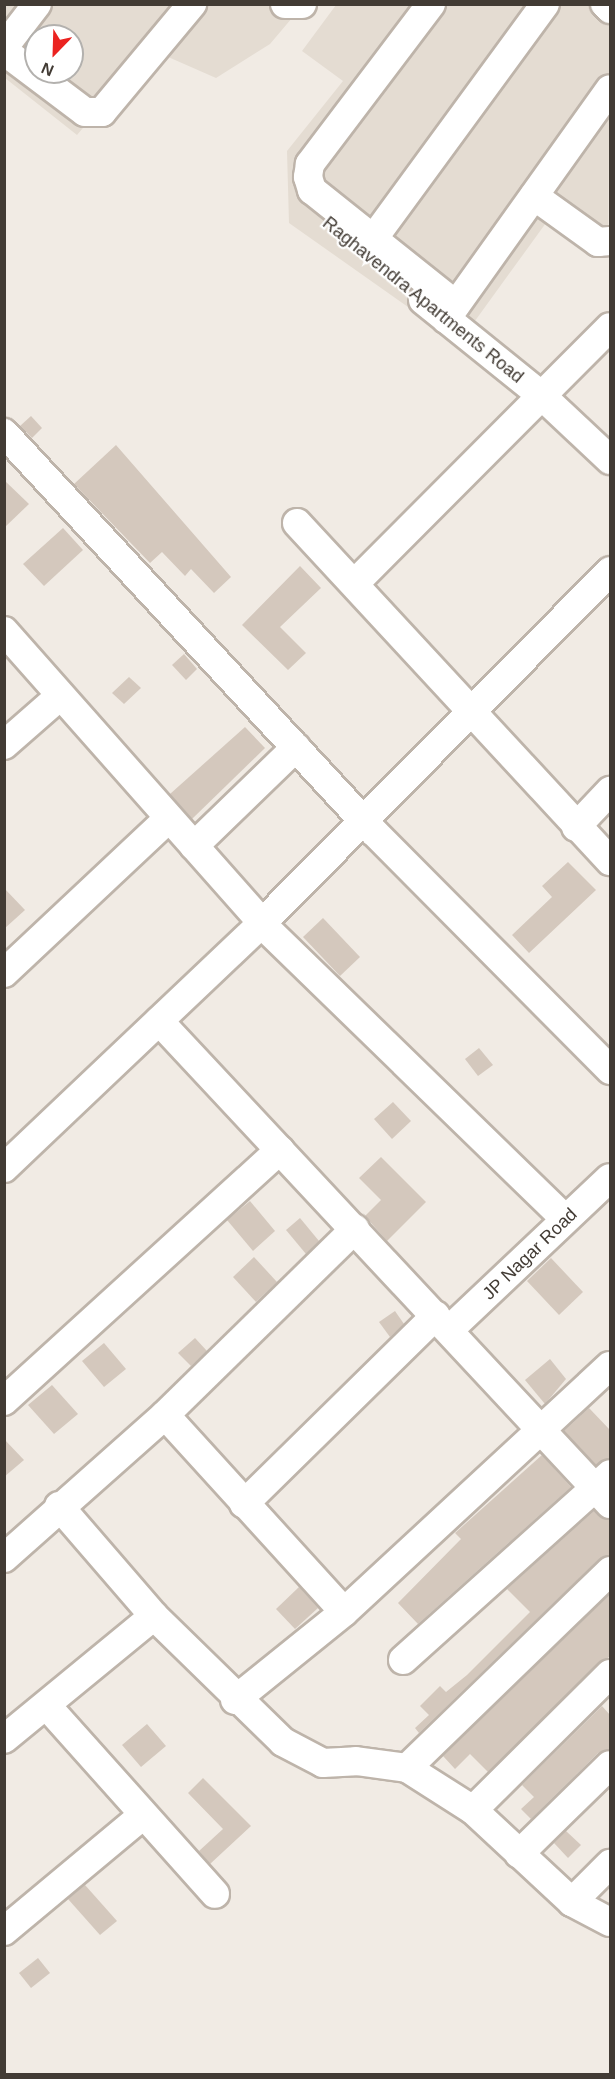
<!DOCTYPE html>
<html>
<head>
<meta charset="utf-8">
<style>
  body { margin:0 }
  #map { position:relative; width:615px; height:2079px; overflow:hidden; background:#f1ebe4; font-family:Helvetica,sans-serif }
  div>[style] { position:absolute }
  .residential>* { inset:0; background:#e4dcd2 }
  .building>* { inset:0; background:#d4c8bd }
  .roads { filter:drop-shadow(2px 0 #beb4aa) drop-shadow(-2px 0 #beb4aa) drop-shadow(0 2px #beb4aa) drop-shadow(0 -2px #beb4aa) }
  .minor>* { height:28px; margin:-14px; padding:0 14px; transform-origin:14px; border-radius:14px; background:#fff }
  span { translate:-50% -50%; white-space:nowrap; text-align:center; line-height:1.15; -webkit-text-stroke:4.5px #fff; paint-order:stroke }
  .street-label { font-size:18px; color:#423b34 }
  .frame { position:absolute; inset:0; border:6px solid #423b34; pointer-events:none }
  .north { position:absolute; left:24px; top:24px; width:60px; height:60px; box-sizing:border-box; background:#fff; border:2px solid #b3b1ae; border-radius:50%; rotate:203deg; font-size:16px; font-weight:700; line-height:24px; text-align:center; color:#423b34 }
  .north::after { content:''; display:block; margin:auto; width:21px; height:27px; background:#eb2320; clip-path:polygon(50% 0,100% 100%,50% 72%,0 100%) }
</style>
</head>
<body>
<div id="map">
  <div class="residential">
    <i style="clip-path:polygon(602px 4px,610px 11px,608px 257px,551px 216px,459px 343px,289px 223px,287px 151px,343px 81px,302px 51px,336px 5px)"></i>
    <i style="clip-path:polygon(evenodd,4px 5px,303px 5px,270px 44px,216px 78px,150px 49px,77px 135px,5px 78px,4px 5px,36px 36px,72px 36px,72px 72px,36px 72px,36px 36px)"></i>
  </div>
  <div class="building">
    <i style="clip-path:polygon(31px 416px,42px 428px,32px 438px,20px 426px)"></i>
    <i style="clip-path:polygon(116px 445px,231px 577px,214px 593px,191px 569px,185px 576px,162px 552px,150px 563px,74px 484px)"></i>
    <i style="clip-path:polygon(4px 480px,29px 504px,4px 528px)"></i>
    <i style="clip-path:polygon(63px 528px,83px 550px,44px 586px,23px 564px)"></i>
    <i style="clip-path:polygon(300px 566px,321px 588px,280px 627px,306px 653px,288px 670px,242px 625px)"></i>
    <i style="clip-path:polygon(184px 654px,197px 669px,186px 680px,172px 665px)"></i>
    <i style="clip-path:polygon(129px 677px,141px 688px,124px 704px,112px 693px)"></i>
    <i style="clip-path:polygon(245px 727px,265px 748px,192px 819px,170px 794px)"></i>
    <i style="clip-path:polygon(568px 862px,596px 890px,529px 953px,512px 935px,552px 897px,542px 886px)"></i>
    <i style="clip-path:polygon(4px 888px,25px 910px,4px 929px)"></i>
    <i style="clip-path:polygon(323px 918px,360px 957px,340px 976px,303px 937px)"></i>
    <i style="clip-path:polygon(479px 1048px,493px 1065px,478px 1076px,465px 1059px)"></i>
    <i style="clip-path:polygon(393px 1102px,411px 1121px,392px 1139px,374px 1119px)"></i>
    <i style="clip-path:polygon(381px 1157px,426px 1202px,387px 1241px,365px 1216px,381px 1200px,359px 1178px)"></i>
    <i style="clip-path:polygon(250px 1201px,275px 1231px,253px 1251px,227px 1220px)"></i>
    <i style="clip-path:polygon(300px 1218px,319px 1241px,306px 1254px,286px 1230px)"></i>
    <i style="clip-path:polygon(254px 1257px,277px 1282px,256px 1302px,233px 1277px)"></i>
    <i style="clip-path:polygon(551px 1258px,583px 1292px,559px 1315px,527px 1281px)"></i>
    <i style="clip-path:polygon(395px 1311px,404px 1324px,390px 1337px,379px 1322px)"></i>
    <i style="clip-path:polygon(195px 1338px,207px 1351px,191px 1366px,178px 1353px)"></i>
    <i style="clip-path:polygon(104px 1343px,126px 1369px,104px 1387px,82px 1361px)"></i>
    <i style="clip-path:polygon(550px 1359px,566px 1379px,545px 1404px,525px 1380px)"></i>
    <i style="clip-path:polygon(52px 1385px,78px 1414px,54px 1434px,28px 1405px)"></i>
    <i style="clip-path:polygon(589px 1408px,610px 1430px,610px 1458px,596px 1465px,564px 1431px)"></i>
    <i style="clip-path:polygon(4px 1439px,24px 1460px,4px 1477px)"></i>
    <i style="clip-path:polygon(542px 1455px,571px 1487px,418px 1624px,398px 1603px,461px 1539px,455px 1533px)"></i>
    <i style="clip-path:polygon(594px 1511px,610px 1520px,610px 1555px,599px 1559px,419px 1733px,415px 1728px,429px 1715px,420px 1706px,440px 1686px,446px 1692px,467px 1675px,530px 1612px,507px 1589px)"></i>
    <i style="clip-path:polygon(299px 1587px,318px 1608px,295px 1629px,276px 1609px)"></i>
    <i style="clip-path:polygon(610px 1594px,610px 1656px,488px 1772px,470px 1754px,455px 1769px,443px 1756px)"></i>
    <i style="clip-path:polygon(602px 1706px,610px 1715px,610px 1749px,598px 1753px,531px 1819px,521px 1809px,534px 1797px,522px 1785px)"></i>
    <i style="clip-path:polygon(147px 1724px,166px 1746px,141px 1767px,122px 1745px)"></i>
    <i style="clip-path:polygon(203px 1778px,251px 1826px,210px 1864px,199px 1851px,223px 1829px,188px 1793px)"></i>
    <i style="clip-path:polygon(566px 1831px,581px 1845px,568px 1858px,554px 1843px)"></i>
    <i style="clip-path:polygon(85px 1885px,117px 1921px,100px 1935px,68px 1899px)"></i>
    <i style="clip-path:polygon(38px 1958px,50px 1973px,31px 1988px,19px 1973px)"></i>
  </div>
  <div class="roads">
    <div class="minor">
      <i style="left:285px;top:4px;width:17px"></i>
      <i style="left:431px;top:4px;width:201px;rotate:127.1deg"></i>
      <i style="left:310px;top:164px;width:13px;rotate:99deg"></i>
      <i style="left:308px;top:177px;width:14px;rotate:73deg"></i>
      <i style="left:312px;top:190px;width:184px;rotate:38.6deg"></i>
      <i style="left:605px;top:4px;width:7px;rotate:45deg"></i>
      <i style="left:4px;top:47px;width:54px;rotate:-52.5deg"></i>
      <i style="left:4px;top:51px;width:101px;rotate:37deg"></i>
      <i style="left:85px;top:112px;width:17px"></i>
      <i style="left:102px;top:112px;width:141px;rotate:-50.2deg"></i>
      <i style="left:534px;top:196px;width:79px;rotate:35.7deg"></i>
      <i style="left:598px;top:242px;width:12px;rotate:-5deg"></i>
      <i style="left:373px;top:239px;width:291px;rotate:-53.8deg"></i>
      <i style="left:423px;top:300px;width:154px;rotate:38.9deg"></i>
      <i style="left:543px;top:397px;width:92px;rotate:43.2deg"></i>
      <i style="left:446px;top:319px;width:282px;rotate:-54.5deg"></i>
      <i style="left:4px;top:433px;width:543px;rotate:47.17deg"></i>
      <i style="left:373px;top:831px;width:337px;rotate:45.2deg"></i>
      <i style="left:297px;top:523px;width:461px;rotate:47.2deg"></i>
      <i style="left:355px;top:583px;width:361px;rotate:-45.1deg"></i>
      <i style="left:4px;top:631px;width:390px;rotate:48.5deg"></i>
      <i style="left:4px;top:745px;width:74px;rotate:-41.2deg"></i>
      <i style="left:576px;top:827px;width:50px;rotate:-46.6deg"></i>
      <i style="left:194px;top:846px;width:142px;rotate:-44.1deg"></i>
      <i style="left:271px;top:933px;width:410px;rotate:44.2deg"></i>
      <i style="left:4px;top:973px;width:226px;rotate:-43.2deg"></i>
      <i style="left:159px;top:1021px;width:661px;rotate:46.96deg"></i>
      <i style="left:4px;top:1168px;width:356px;rotate:-43.5deg"></i>
      <i style="left:262px;top:923px;width:495px;rotate:-45.3deg"></i>
      <i style="left:449px;top:1330px;width:221px;rotate:-43.4deg"></i>
      <i style="left:4px;top:1401px;width:373px;rotate:-42.3deg"></i>
      <i style="left:165px;top:1415px;width:266px;rotate:47.7deg"></i>
      <i style="left:244px;top:1504px;width:269px;rotate:-44.5deg"></i>
      <i style="left:59px;top:1506px;width:145px;rotate:49.2deg"></i>
      <i style="left:154px;top:1616px;width:180px;rotate:44.3deg"></i>
      <i style="left:283px;top:1742px;width:45px;rotate:27.7deg"></i>
      <i style="left:323px;top:1763px;width:33px;rotate:-3deg"></i>
      <i style="left:356px;top:1761px;width:51px;rotate:7.8deg"></i>
      <i style="left:407px;top:1768px;width:78px;rotate:32.5deg"></i>
      <i style="left:473px;top:1810px;width:135px;rotate:42.9deg"></i>
      <i style="left:572px;top:1902px;width:43px;rotate:27.8deg"></i>
      <i style="left:4px;top:1558px;width:215px;rotate:-41.6deg"></i>
      <i style="left:165px;top:1415px;width:266px;rotate:-44.4deg"></i>
      <i style="left:403px;top:1660px;width:278px;rotate:-41.9deg"></i>
      <i style="left:235px;top:1700px;width:140px;rotate:-38.9deg"></i>
      <i style="left:344px;top:1612px;width:362px;rotate:-42.8deg"></i>
      <i style="left:47px;top:1706px;width:252px;rotate:48.2deg"></i>
      <i style="left:4px;top:1739px;width:194px;rotate:-39.4deg"></i>
      <i style="left:407px;top:1768px;width:283px;rotate:-44.1deg"></i>
      <i style="left:473px;top:1810px;width:193px;rotate:-44.8deg"></i>
      <i style="left:519px;top:1854px;width:127px;rotate:-44.4deg"></i>
      <i style="left:572px;top:1902px;width:54px;rotate:-45deg"></i>
      <i style="left:4px;top:1931px;width:178px;rotate:-39.8deg"></i>
    </div>
  </div>
  <div class="street-label">
    <span style="left:423px;top:300px;rotate:39deg">Raghavendra Apartments Road</span>
    <span style="left:530px;top:1254px;rotate:-44deg">JP Nagar Road</span>
  </div>
  <div class="frame"></div>
  <div class="north">N</div>
</div>
</body>
</html>
